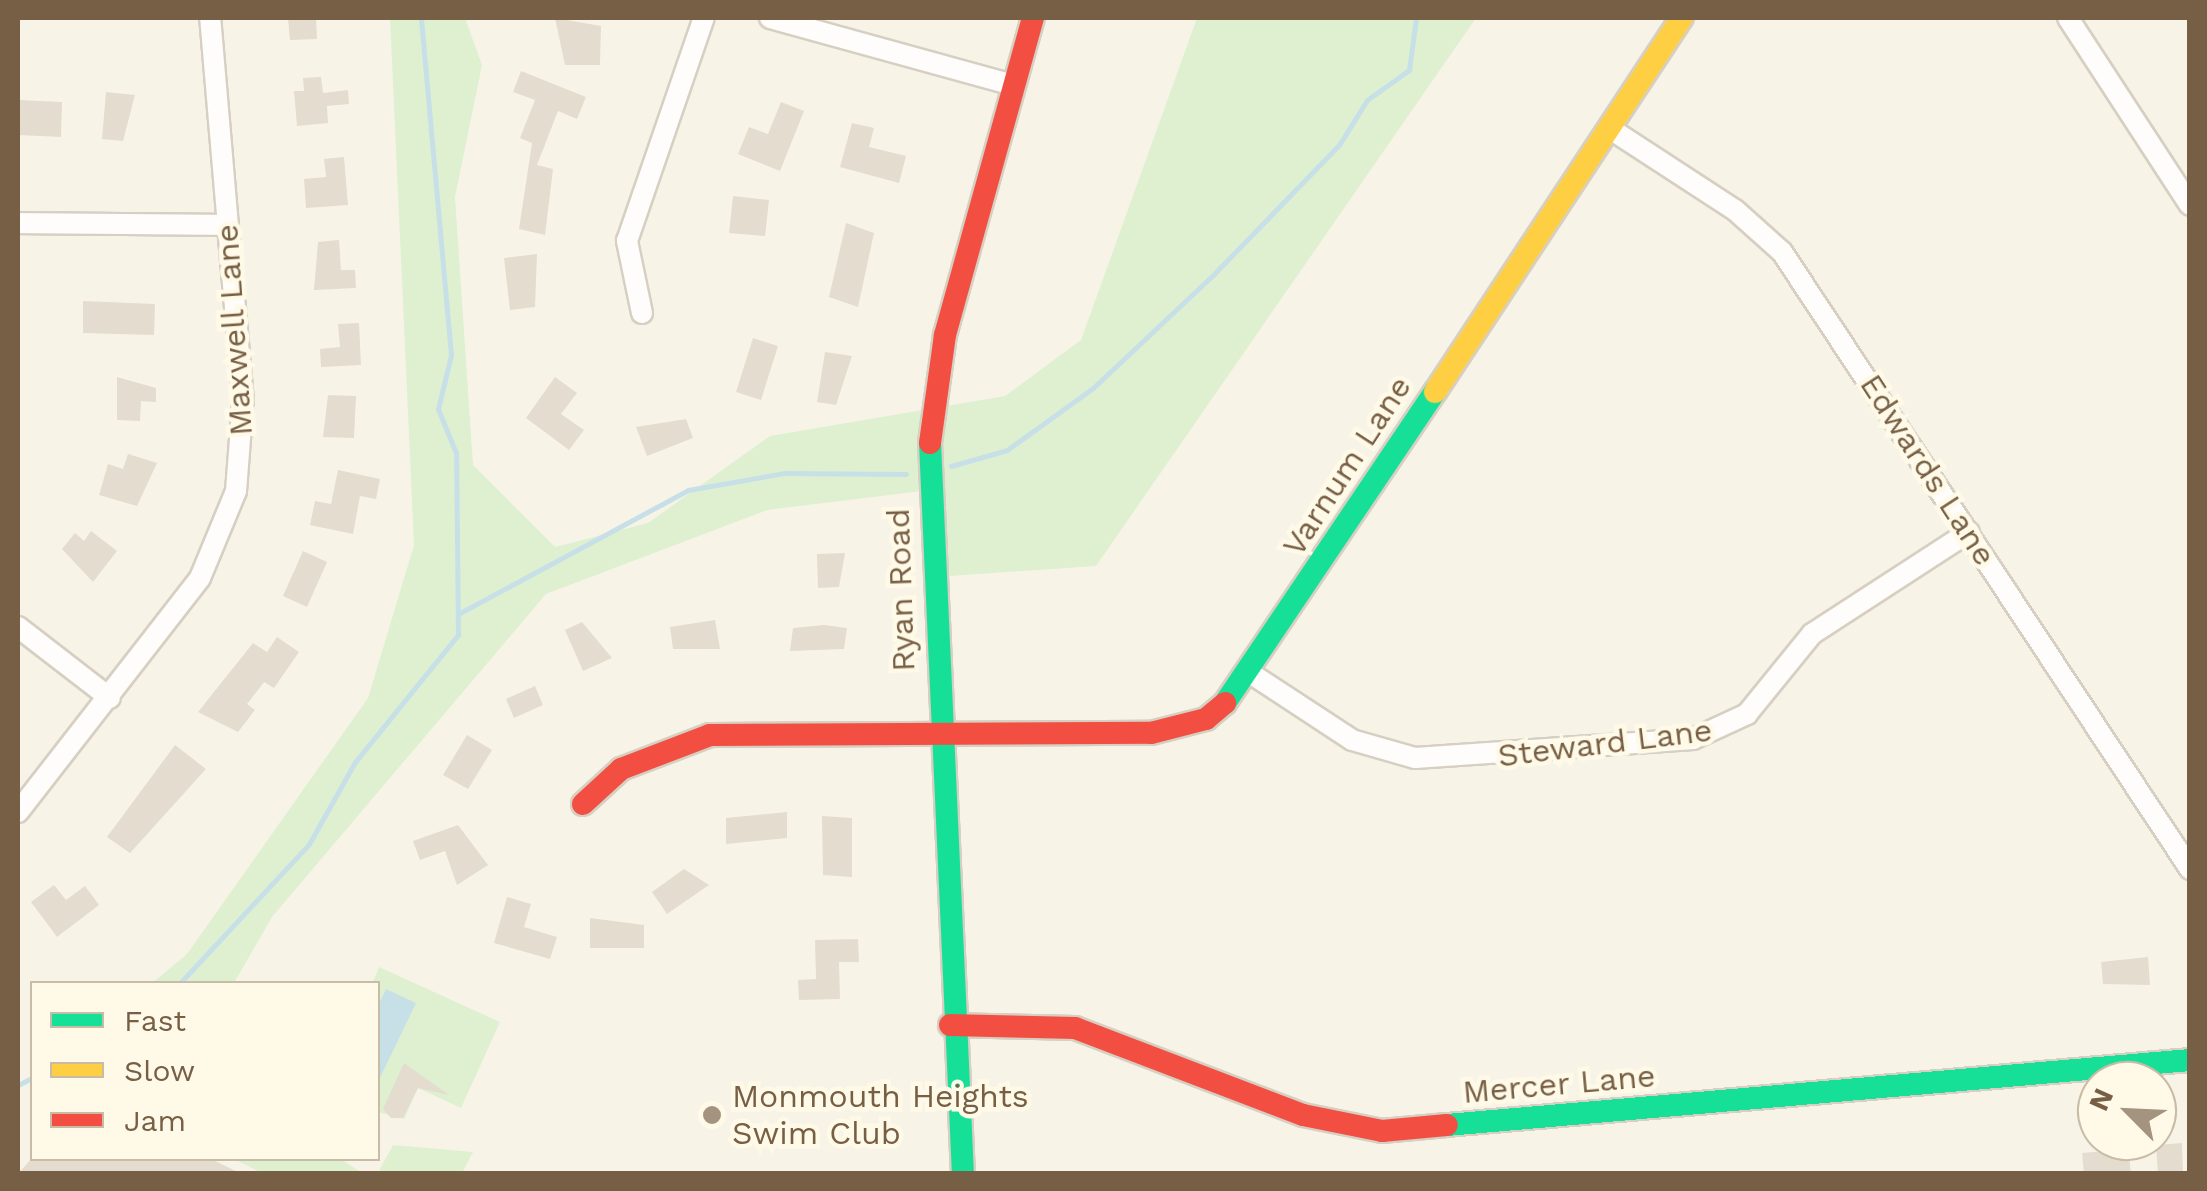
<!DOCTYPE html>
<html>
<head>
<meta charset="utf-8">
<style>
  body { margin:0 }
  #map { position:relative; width:2207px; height:1191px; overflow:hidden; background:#f7f4e7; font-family:"Work Sans",sans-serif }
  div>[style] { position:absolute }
  .green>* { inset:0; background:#def0d0 }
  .water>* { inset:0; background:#c7e0e8 }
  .stream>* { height:5px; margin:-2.5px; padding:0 2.5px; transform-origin:2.5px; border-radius:2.5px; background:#c7e0e8 }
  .building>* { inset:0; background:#e4dcce }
  .roads { filter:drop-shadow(2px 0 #d6cfc2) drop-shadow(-2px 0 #d6cfc2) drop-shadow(0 2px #d6cfc2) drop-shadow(0 -2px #d6cfc2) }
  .street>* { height:20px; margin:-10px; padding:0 10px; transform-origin:10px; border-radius:10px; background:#fefdfb }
  .fast>* { height:22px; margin:-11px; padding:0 11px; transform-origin:11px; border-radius:11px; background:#16e098 }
  .slow>* { height:22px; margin:-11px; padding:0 11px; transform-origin:11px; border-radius:11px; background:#ffcf43 }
  .jam>* { height:22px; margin:-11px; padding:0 11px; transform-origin:11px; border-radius:11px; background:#f24e42 }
  .dots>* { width:28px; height:28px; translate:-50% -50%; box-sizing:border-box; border:5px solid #fffae8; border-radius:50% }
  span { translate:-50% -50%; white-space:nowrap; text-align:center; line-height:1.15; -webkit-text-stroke:9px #fffae8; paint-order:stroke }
  .street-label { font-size:32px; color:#775f45 }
  .poi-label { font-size:32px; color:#775f45 }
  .left { translate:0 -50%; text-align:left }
  .frame { position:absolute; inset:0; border:20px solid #775f45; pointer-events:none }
  .legend { position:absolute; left:30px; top:981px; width:350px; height:180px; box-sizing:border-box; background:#fffae8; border:2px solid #c9bca7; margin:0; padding:12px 18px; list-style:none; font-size:30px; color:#775f45 }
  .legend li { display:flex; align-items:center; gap:20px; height:50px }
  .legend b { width:50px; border:2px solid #c9bca7 }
  .north { position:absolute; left:2077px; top:1061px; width:100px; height:100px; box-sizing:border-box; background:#fffae8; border:2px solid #c9bca7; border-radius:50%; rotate:294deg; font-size:28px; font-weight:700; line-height:40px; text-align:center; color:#775f45 }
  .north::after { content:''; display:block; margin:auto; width:35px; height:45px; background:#a4937e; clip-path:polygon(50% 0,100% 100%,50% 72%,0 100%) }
</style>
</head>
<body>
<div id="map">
  <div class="green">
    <i style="clip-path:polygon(390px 18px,465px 18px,482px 65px,455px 197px,473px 465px,555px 547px,648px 523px,770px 436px,1005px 396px,1081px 340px,1197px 18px,1476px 18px,1096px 566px,935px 577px,930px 490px,767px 510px,546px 594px,272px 917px,234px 983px,151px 984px,187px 954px,368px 698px,414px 545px)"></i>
    <i style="clip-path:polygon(379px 967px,500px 1022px,461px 1108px,418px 1088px,404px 1119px,378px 1112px,372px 984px)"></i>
    <i style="clip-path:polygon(393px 1145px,473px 1152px,462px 1173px,378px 1173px)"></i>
    <i style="clip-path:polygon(234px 1159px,341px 1159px,362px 1173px,262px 1173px)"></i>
  </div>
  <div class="water">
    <i style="clip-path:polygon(386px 989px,416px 1003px,378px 1082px,378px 1006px)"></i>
  </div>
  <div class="stream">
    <i style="left:951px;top:466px;width:58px;rotate:-15.9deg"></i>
    <i style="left:1007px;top:450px;width:106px;rotate:-35.8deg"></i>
    <i style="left:1093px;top:388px;width:163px;rotate:-43.3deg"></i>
    <i style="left:1212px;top:276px;width:182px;rotate:-45.9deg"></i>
    <i style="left:1339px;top:145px;width:53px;rotate:-58.1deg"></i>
    <i style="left:1367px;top:100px;width:52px;rotate:-35.5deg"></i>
    <i style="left:1409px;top:70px;width:52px;rotate:-82.3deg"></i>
    <i style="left:458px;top:614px;width:261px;rotate:-28.3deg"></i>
    <i style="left:688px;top:490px;width:97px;rotate:-10deg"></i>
    <i style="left:784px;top:473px;width:122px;rotate:0.5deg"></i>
    <i style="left:179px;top:984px;width:191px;rotate:-47.1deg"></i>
    <i style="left:309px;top:844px;width:94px;rotate:-60.7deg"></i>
    <i style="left:355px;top:762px;width:164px;rotate:-51deg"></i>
    <i style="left:458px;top:635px;width:182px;rotate:-90.6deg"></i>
    <i style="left:456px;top:453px;width:48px;rotate:-112.2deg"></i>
    <i style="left:438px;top:409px;width:56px;rotate:-76.5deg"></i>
    <i style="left:451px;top:355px;width:338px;rotate:-95.1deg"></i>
    <i style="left:18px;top:1085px;width:16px;rotate:-27deg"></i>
  </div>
  <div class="building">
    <i style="clip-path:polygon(288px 18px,316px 18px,317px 39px,290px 40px)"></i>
    <i style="clip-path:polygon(555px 18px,601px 26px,600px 65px,565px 65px)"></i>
    <i style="clip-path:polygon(521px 71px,586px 97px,577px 119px,558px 111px,537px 165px,553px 169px,545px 235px,519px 229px,532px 143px,520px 138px,535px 100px,513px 92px)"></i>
    <i style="clip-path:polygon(321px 77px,323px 93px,348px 90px,349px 104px,327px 106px,328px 123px,297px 126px,294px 91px,304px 91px,303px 78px)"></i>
    <i style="clip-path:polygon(106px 92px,135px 95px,123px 141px,102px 139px)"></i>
    <i style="clip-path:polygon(18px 100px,62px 102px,61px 137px,18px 135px)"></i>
    <i style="clip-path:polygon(781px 102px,804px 111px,780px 171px,738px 154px,749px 127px,768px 134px)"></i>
    <i style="clip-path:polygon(852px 123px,874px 128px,869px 147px,906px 156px,899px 183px,840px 167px)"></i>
    <i style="clip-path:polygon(344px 157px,348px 205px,306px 208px,304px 179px,326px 177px,324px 159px)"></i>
    <i style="clip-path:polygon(733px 196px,769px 200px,765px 236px,729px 233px)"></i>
    <i style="clip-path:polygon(846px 223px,874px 233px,858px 307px,829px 297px)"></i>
    <i style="clip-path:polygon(339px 240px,341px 270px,355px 270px,356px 288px,314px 290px,318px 242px)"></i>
    <i style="clip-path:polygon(537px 254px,535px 307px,510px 310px,504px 258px)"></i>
    <i style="clip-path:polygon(83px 301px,155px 304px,154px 335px,83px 333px)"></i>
    <i style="clip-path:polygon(359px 323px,361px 365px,321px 367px,320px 349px,340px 347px,338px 324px)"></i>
    <i style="clip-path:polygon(753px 338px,778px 346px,761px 400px,736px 392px)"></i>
    <i style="clip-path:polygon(825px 352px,852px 356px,836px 405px,817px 402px)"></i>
    <i style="clip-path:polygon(117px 377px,156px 388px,156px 402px,141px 401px,140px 421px,117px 420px)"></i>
    <i style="clip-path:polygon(555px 377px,577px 393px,561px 414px,584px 430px,569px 450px,526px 418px)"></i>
    <i style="clip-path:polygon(328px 395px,356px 396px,354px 438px,323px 437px)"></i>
    <i style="clip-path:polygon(686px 419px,693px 438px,647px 456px,636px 427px)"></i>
    <i style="clip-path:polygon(128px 454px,157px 463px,137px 506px,99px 495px,108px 464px,123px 469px)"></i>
    <i style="clip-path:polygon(338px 470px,380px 479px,376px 499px,360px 496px,353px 534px,310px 525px,315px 501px,331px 504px)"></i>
    <i style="clip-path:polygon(91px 531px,117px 551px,93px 582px,62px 549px,75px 533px,84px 541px)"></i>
    <i style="clip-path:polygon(303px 551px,327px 562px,307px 607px,283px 596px)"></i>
    <i style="clip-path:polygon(845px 553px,839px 587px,818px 588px,817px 554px)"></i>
    <i style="clip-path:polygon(715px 620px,720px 649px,673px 649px,670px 627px)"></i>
    <i style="clip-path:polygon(582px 622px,612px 658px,583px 671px,565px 630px)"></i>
    <i style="clip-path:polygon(824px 625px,847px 628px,844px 649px,790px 651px,793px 628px)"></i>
    <i style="clip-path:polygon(277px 637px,299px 652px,274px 688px,264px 682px,247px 704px,255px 710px,238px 732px,198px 712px,253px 643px,267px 652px)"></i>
    <i style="clip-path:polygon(535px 686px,543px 705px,514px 718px,506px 699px)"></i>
    <i style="clip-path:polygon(467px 735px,492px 750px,468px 789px,443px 775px)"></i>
    <i style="clip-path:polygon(175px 745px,206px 769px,130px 853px,107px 837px)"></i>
    <i style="clip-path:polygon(787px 812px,787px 838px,726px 844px,726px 818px)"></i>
    <i style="clip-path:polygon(822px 816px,852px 818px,852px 877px,823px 875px)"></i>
    <i style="clip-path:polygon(458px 825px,488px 865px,457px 885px,445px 851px,420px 860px,413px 841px)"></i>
    <i style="clip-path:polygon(684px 869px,709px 885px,667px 914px,652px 892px)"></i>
    <i style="clip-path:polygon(54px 885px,66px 900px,85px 886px,99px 905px,57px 937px,31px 902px)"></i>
    <i style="clip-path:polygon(507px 897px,531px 904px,524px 927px,557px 937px,550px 959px,494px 943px)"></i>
    <i style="clip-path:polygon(590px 918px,644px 925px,644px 948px,590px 948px)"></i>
    <i style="clip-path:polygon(858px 939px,859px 962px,839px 962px,840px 999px,799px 1000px,798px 980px,816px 979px,815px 940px)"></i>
    <i style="clip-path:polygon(2148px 957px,2150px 985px,2103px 984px,2101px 962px)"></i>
    <i style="clip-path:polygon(404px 1063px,449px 1095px,418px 1088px,403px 1118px,391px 1118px,383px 1109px)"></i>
    <i style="clip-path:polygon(2182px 1143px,2183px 1174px,2158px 1174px,2156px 1145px)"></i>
    <i style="clip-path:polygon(2116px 1150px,2129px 1156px,2131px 1174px,2084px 1174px,2082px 1153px)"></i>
    <i style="clip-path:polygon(32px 1158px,209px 1158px,242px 1174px,18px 1174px)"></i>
  </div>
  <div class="roads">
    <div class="street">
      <i style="left:770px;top:18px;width:253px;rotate:15.4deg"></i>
      <i style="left:2068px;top:18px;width:223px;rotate:56.9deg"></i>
      <i style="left:1609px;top:128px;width:150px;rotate:33.1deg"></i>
      <i style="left:1735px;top:210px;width:63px;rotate:41.8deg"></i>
      <i style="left:1782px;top:252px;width:740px;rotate:56.52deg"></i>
      <i style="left:18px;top:223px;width:209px;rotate:0.5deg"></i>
      <i style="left:642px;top:313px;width:74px;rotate:-101.8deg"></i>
      <i style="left:627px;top:241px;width:236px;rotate:-71deg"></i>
      <i style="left:18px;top:627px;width:116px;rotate:37.7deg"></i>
      <i style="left:1250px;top:673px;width:122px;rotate:33.3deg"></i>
      <i style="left:1352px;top:740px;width:66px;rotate:15.9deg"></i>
      <i style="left:1415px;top:758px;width:279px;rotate:-3.9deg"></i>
      <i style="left:1693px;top:739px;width:60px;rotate:-24.8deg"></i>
      <i style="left:1747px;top:714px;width:103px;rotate:-50.9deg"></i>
      <i style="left:1812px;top:634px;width:187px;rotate:-33deg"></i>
      <i style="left:18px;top:812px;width:296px;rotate:-52.1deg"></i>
      <i style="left:200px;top:578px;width:94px;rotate:-67.5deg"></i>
      <i style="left:236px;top:491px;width:90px;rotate:-85.6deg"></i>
      <i style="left:243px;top:401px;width:384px;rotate:-94.9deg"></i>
    </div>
    <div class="fast">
      <i style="left:930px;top:443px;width:732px;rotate:87.42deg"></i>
      <i style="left:1225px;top:703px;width:375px;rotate:-56deg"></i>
      <i style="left:1447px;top:1125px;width:746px;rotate:-5deg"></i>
    </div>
    <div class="slow">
      <i style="left:1435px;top:392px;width:448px;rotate:-56.6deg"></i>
    </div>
    <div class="jam">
      <i style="left:930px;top:443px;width:109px;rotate:-82.1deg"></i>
      <i style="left:945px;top:335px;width:329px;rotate:-74.5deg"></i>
      <i style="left:583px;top:804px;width:52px;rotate:-42.6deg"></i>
      <i style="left:621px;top:769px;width:95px;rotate:-20.9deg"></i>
      <i style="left:710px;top:735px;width:441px;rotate:-0.3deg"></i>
      <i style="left:1151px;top:733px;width:57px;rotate:-14.3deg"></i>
      <i style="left:1206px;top:719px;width:25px;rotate:-40deg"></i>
      <i style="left:950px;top:1025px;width:125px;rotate:1.4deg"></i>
      <i style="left:1075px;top:1028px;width:244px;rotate:20.9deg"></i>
      <i style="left:1303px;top:1115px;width:81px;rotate:11.4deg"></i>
      <i style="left:1382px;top:1131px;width:65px;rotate:-5.3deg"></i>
    </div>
  </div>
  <div class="dots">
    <i style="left:712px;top:1115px;background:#a4937e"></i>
  </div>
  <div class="street-label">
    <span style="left:234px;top:330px;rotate:-94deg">Maxwell Lane</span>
    <span style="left:1347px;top:466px;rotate:-57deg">Varnum Lane</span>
    <span style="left:1928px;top:470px;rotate:57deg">Edwards Lane</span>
    <span style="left:901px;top:590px;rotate:-92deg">Ryan Road</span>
    <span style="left:1605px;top:743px;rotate:-7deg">Steward Lane</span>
    <span style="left:1559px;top:1084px;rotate:-5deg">Mercer Lane</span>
  </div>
  <div class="poi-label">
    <span class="left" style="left:732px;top:1115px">Monmouth Heights<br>Swim Club</span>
  </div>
  <div class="frame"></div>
  <ul class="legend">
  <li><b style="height:12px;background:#16e098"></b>Fast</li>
  <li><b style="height:12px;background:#ffcf43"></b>Slow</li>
  <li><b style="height:12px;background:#f24e42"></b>Jam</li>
  </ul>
  <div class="north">N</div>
</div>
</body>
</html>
